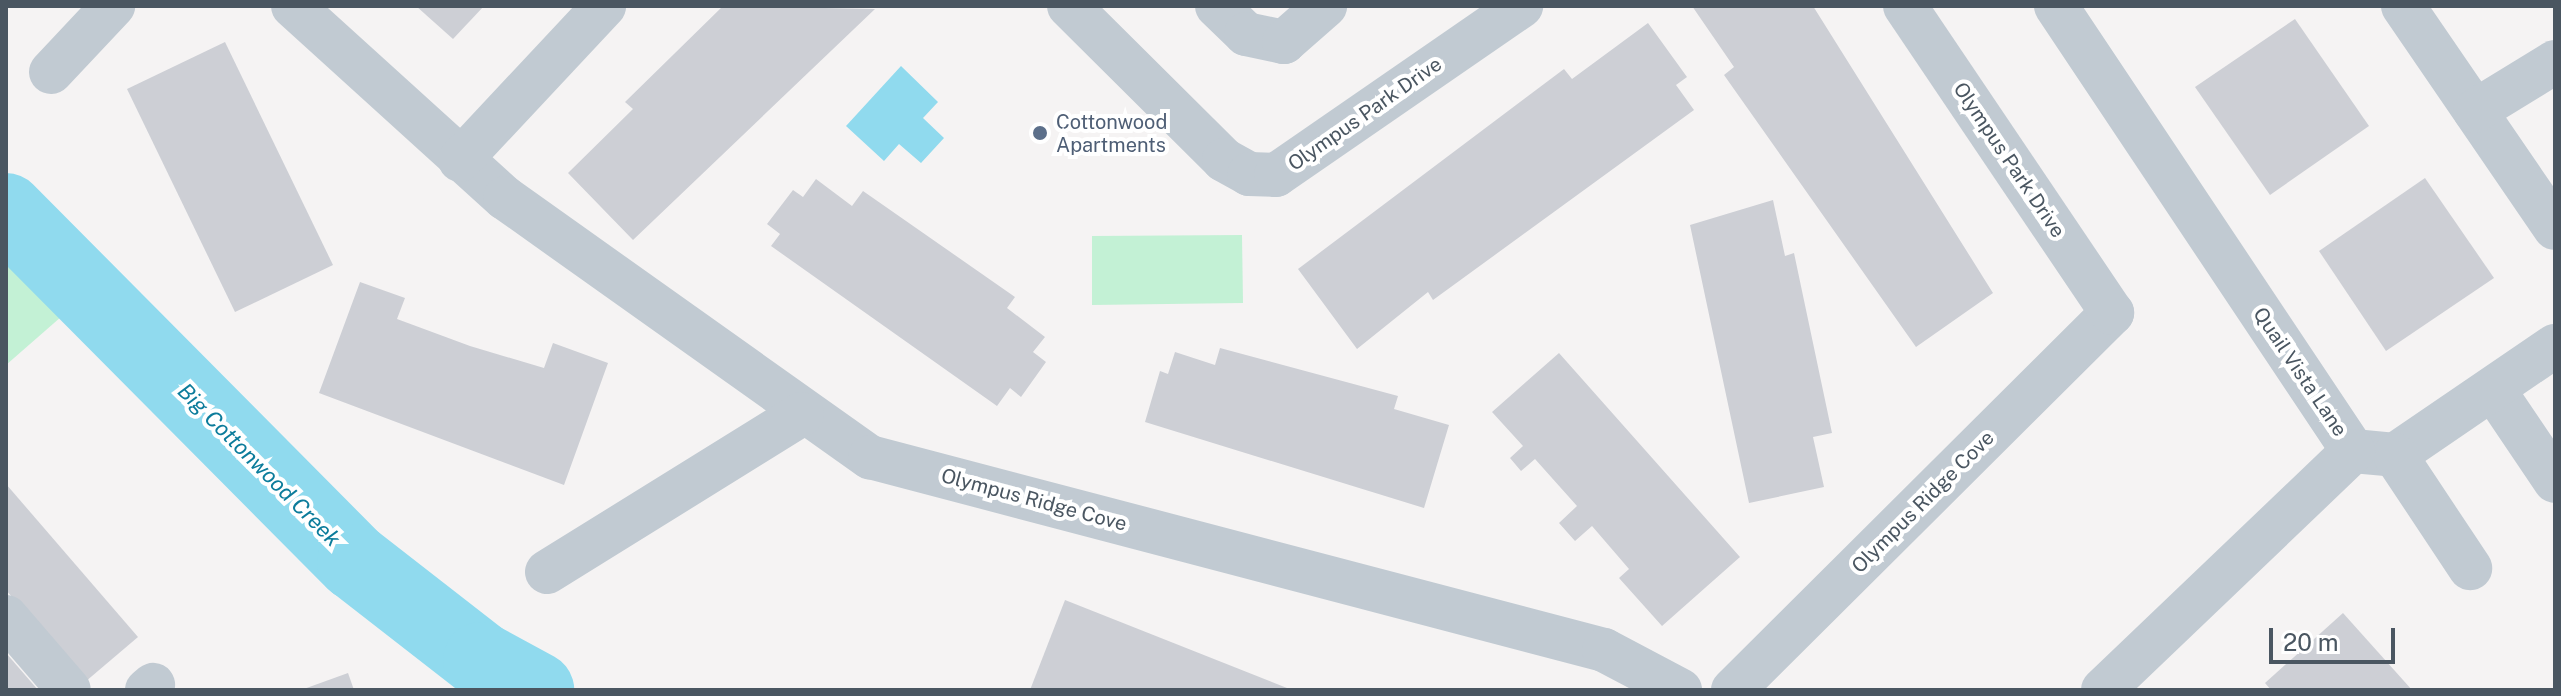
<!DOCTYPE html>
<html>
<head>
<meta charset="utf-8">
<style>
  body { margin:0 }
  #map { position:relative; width:2561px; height:696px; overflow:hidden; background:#f5f3f3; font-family:"Public Sans",sans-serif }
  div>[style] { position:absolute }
  .green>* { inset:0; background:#c3f1d5 }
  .water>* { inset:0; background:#90daee }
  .river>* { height:76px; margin:-38px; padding:0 38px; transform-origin:38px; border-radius:38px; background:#90daee }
  .building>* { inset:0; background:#cdcfd5 }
  .minor>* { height:44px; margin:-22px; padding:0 22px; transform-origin:22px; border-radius:22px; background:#c1cad2 }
  .dots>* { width:22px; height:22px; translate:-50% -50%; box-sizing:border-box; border:4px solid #fff; border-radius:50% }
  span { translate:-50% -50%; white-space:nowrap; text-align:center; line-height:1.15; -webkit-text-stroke:8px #fff; paint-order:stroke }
  .street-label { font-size:20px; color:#4a5661 }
  .service-label { font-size:20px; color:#4e5e75 }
  .left { translate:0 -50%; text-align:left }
  .water-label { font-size:22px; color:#0c7c9b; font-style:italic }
  .frame { position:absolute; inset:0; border:8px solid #4a5661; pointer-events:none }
  .scale { position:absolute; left:2269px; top:628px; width:126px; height:36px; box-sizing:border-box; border:4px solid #4a5661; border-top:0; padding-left:10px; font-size:24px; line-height:28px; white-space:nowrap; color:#4a5661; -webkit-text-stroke:6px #fff; paint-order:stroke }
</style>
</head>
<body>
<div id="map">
  <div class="green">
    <i style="clip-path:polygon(6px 209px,85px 296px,6px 365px)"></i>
    <i style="clip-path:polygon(1242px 235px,1243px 303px,1092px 305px,1092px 236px)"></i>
  </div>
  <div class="water">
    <i style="clip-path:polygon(901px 66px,938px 102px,923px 118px,944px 138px,921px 163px,899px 144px,884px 161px,846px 126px)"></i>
  </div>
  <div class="river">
    <i style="left:6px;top:211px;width:495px;rotate:45.2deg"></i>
    <i style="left:355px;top:562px;width:160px;rotate:37.9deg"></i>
    <i style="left:481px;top:660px;width:63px;rotate:28.6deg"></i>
  </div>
  <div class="building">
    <i style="clip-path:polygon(416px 6px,484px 6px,453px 39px)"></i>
    <i style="clip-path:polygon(723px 6px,875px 9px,633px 240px,568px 173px,633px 109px,625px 102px)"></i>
    <i style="clip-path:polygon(1692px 6px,1813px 6px,1993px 293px,1916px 347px,1724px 75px,1734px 67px)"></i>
    <i style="clip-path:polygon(2295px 19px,2369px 126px,2270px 195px,2195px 87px)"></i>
    <i style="clip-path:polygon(1648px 23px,1687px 77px,1676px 85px,1694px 110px,1433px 300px,1428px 292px,1357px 349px,1298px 269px,1564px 69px,1572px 79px)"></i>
    <i style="clip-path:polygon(225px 42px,333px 265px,235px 312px,127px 89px)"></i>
    <i style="clip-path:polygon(2425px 178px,2494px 278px,2386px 351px,2319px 251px)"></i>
    <i style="clip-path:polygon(816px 179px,852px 206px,863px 191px,1015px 297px,1007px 308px,1045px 337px,1033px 352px,1046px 362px,1021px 397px,1010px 388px,997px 406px,771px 246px,780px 234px,767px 224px,793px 190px,803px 197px)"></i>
    <i style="clip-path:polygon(1773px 200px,1785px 256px,1794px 253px,1832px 433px,1813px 437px,1824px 487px,1749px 503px,1690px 225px)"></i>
    <i style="clip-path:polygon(360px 282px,405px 298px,397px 319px,470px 346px,544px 368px,553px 343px,608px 363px,564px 485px,319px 393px)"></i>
    <i style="clip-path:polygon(1220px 348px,1398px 396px,1394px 409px,1449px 425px,1424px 508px,1145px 422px,1160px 371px,1168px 374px,1175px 352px,1215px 365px)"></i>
    <i style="clip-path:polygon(1559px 353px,1740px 557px,1662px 626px,1619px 578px,1629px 569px,1592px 526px,1575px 541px,1559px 523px,1577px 506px,1535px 459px,1521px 471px,1510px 458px,1523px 446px,1492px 412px)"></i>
    <i style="clip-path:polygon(6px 484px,138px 637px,85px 682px,6px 590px)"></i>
    <i style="clip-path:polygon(1065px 600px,1292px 690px,1030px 690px)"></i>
    <i style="clip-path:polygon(2343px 613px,2412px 690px,2271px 690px,2265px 683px)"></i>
    <i style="clip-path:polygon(6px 653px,38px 690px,6px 690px)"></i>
    <i style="clip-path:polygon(348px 673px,354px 690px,301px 690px)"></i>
  </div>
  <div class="minor">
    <i style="left:293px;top:6px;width:286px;rotate:42.2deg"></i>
    <i style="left:505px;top:198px;width:448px;rotate:35.4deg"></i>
    <i style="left:870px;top:457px;width:759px;rotate:14.73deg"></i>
    <i style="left:1604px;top:650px;width:86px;rotate:27.8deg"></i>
    <i style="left:1069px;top:6px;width:218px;rotate:44.8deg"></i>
    <i style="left:1224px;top:160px;width:29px;rotate:29deg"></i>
    <i style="left:1249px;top:174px;width:27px;rotate:2deg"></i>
    <i style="left:1276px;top:175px;width:298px;rotate:-34.6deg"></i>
    <i style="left:1217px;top:6px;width:40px;rotate:44deg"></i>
    <i style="left:1246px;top:34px;width:39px;rotate:12deg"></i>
    <i style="left:1284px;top:42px;width:55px;rotate:-41.3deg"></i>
    <i style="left:2056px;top:6px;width:535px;rotate:56.28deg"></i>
    <i style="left:2403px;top:6px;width:269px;rotate:55.6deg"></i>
    <i style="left:51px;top:72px;width:91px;rotate:-46.8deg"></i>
    <i style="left:2475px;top:111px;width:94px;rotate:-31.5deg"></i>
    <i style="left:460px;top:160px;width:211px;rotate:-46.9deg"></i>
    <i style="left:2493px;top:389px;width:111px;rotate:56deg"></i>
    <i style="left:2353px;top:451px;width:42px;rotate:5.4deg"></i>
    <i style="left:2395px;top:455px;width:194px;rotate:-34.3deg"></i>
    <i style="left:2395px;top:455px;width:136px;rotate:56.4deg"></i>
    <i style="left:547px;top:572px;width:300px;rotate:-31.8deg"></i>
    <i style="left:6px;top:617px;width:96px;rotate:49.2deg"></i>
    <i style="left:147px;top:690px;width:8px;rotate:-40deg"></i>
    <i style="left:1733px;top:690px;width:535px;rotate:-44.85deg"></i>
    <i style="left:2112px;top:313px;width:370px;rotate:-124deg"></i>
    <i style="left:2103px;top:690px;width:346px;rotate:-43.7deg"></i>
  </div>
  <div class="dots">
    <i style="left:1040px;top:133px;background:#5c6f8a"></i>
  </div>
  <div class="street-label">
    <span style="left:1365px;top:114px;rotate:-35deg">Olympus Park Drive</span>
    <span style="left:2009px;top:160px;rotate:56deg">Olympus Park Drive</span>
    <span style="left:2300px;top:372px;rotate:56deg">Quail Vista Lane</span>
    <span style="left:1034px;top:500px;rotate:15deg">Olympus Ridge Cove</span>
    <span style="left:1923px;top:502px;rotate:-45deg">Olympus Ridge Cove</span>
  </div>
  <div class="service-label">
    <span class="left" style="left:1056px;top:134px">Cottonwood<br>Apartments</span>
  </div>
  <div class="water-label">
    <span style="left:259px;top:465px;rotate:45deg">Big Cottonwood Creek</span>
  </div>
  <div class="frame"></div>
  <div class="scale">20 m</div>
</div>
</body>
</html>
